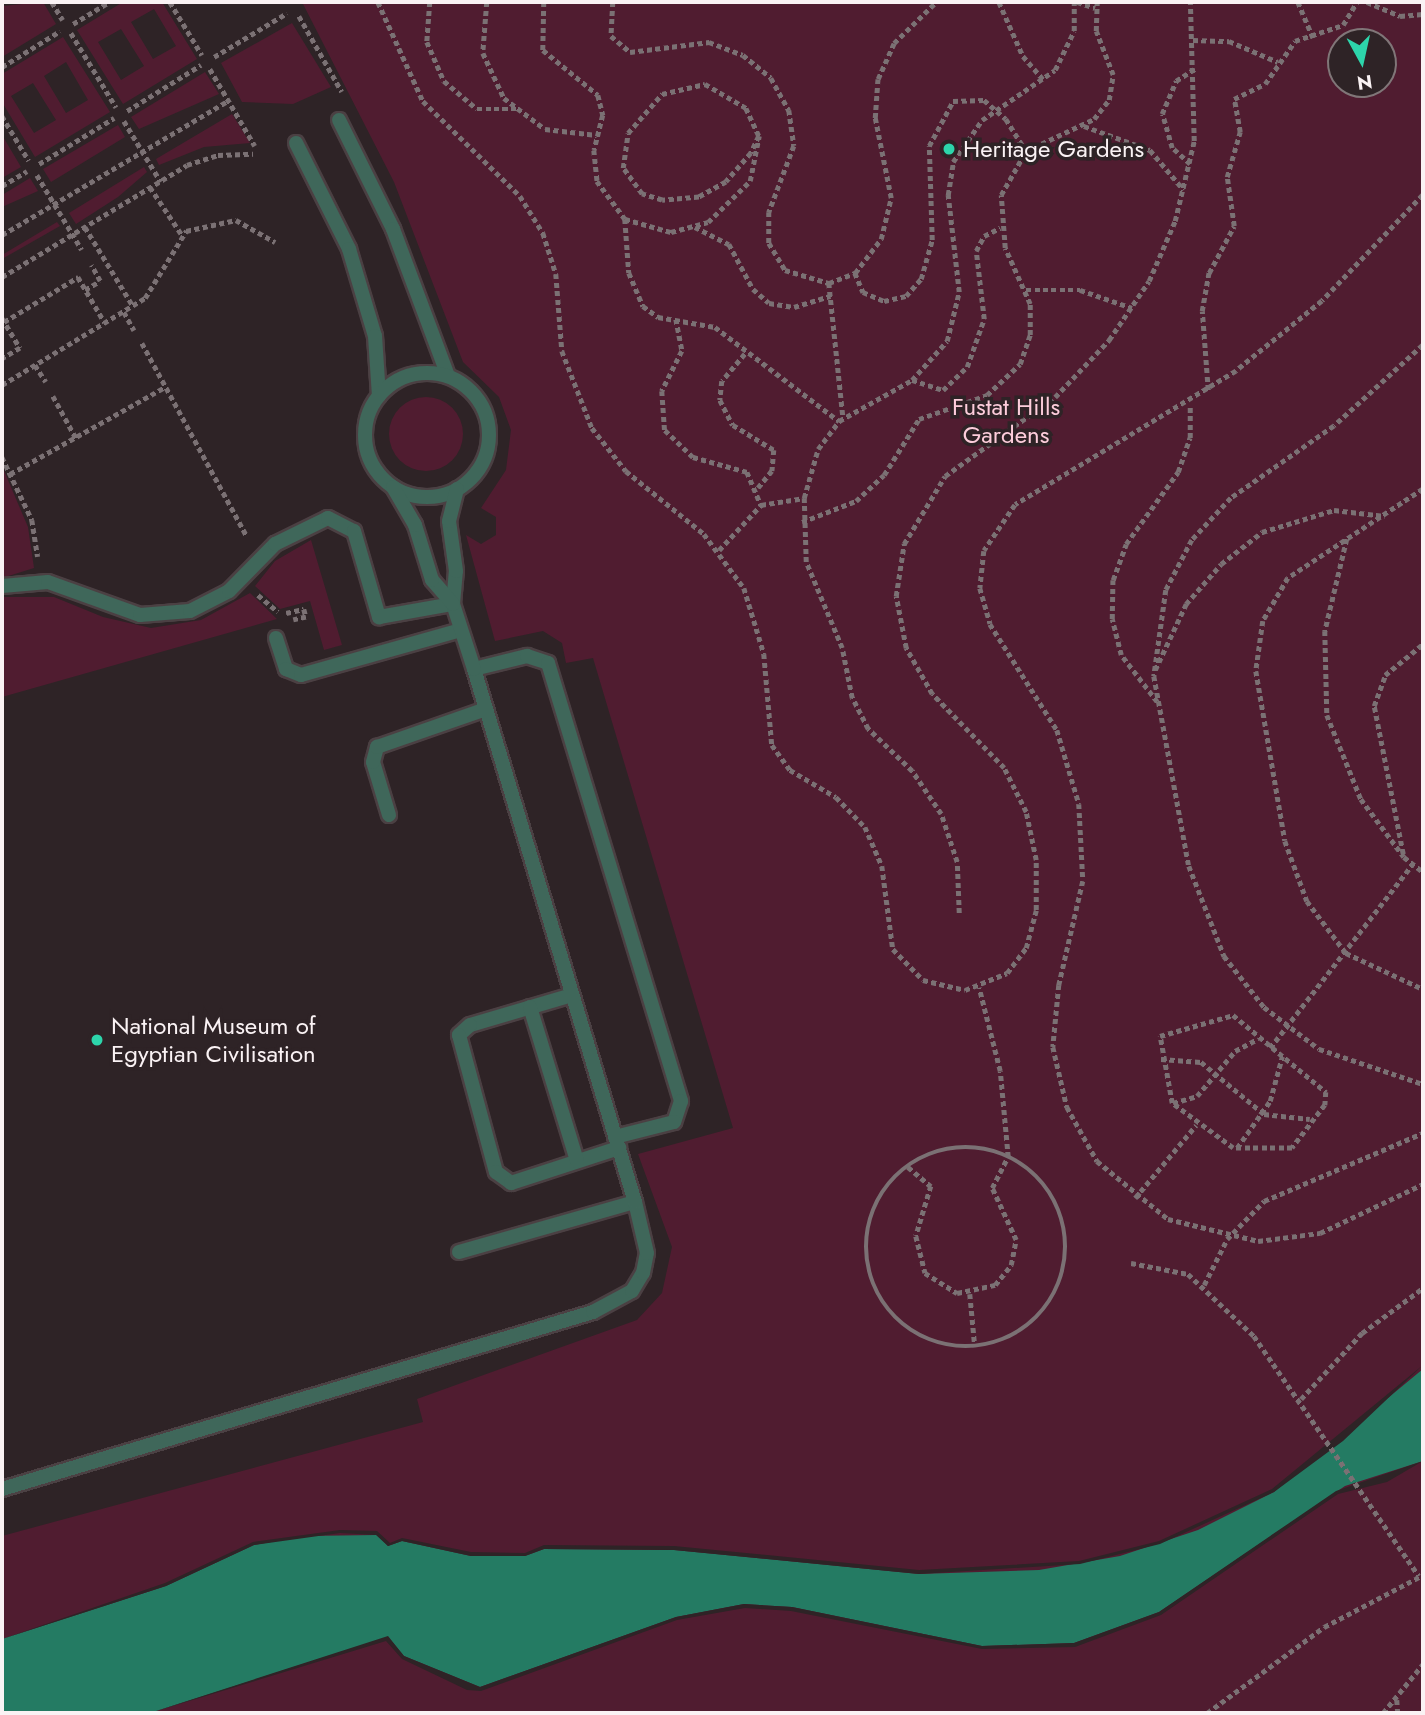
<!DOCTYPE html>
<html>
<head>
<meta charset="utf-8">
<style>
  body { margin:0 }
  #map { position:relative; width:1425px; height:1715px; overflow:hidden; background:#2e2326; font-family:Jost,sans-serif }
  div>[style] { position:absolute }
  .green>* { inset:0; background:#501c30 }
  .round { border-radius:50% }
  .water>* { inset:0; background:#247b63 }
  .pier>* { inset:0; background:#2e2326 }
  .path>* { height:4.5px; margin-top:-2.25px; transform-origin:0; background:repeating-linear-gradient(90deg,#7b7174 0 5px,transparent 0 8.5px) }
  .path>.ring { margin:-2.25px; padding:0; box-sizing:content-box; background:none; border:4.5px solid #7b7174; border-radius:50% }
  .roads { filter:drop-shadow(2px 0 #4b4043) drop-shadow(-2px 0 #4b4043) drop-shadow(0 2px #4b4043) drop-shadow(0 -2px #4b4043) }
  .service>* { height:14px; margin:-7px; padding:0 7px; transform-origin:7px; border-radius:7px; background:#3f675a }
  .service>.ring { margin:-7px; padding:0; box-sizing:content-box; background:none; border:14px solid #3f675a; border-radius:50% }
  .dots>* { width:19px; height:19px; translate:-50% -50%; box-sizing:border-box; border:4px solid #2e2326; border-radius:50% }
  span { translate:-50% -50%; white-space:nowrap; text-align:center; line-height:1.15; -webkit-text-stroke:7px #2e2326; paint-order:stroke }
  .poi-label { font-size:24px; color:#faf2f4 }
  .left { translate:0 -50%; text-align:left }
  .park-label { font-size:24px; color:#fdcddb }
  .frame { position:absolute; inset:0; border:4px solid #faf2f4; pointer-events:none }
  .north { position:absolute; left:1327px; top:28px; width:70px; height:70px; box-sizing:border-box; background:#2e2326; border:2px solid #807678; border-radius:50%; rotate:172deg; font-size:19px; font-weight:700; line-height:28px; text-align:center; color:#faf2f4 }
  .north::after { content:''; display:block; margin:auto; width:24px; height:32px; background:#2dd5ab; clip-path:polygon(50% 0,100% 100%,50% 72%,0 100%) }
</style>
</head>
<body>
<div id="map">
  <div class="green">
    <i style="clip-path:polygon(43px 2px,56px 24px,2px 57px,2px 6px)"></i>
    <i style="clip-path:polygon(evenodd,123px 2px,162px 2px,197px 59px,123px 104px,77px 30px,123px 2px,154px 9px,176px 46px,153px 59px,131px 22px,154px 9px,123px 2px,121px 29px,144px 66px,121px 80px,98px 42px,121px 29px)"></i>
    <i style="clip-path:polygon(evenodd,302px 2px,1423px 2px,1423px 1713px,2px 1713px,2px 1536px,423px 1422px,417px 1399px,637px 1320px,662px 1293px,672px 1247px,638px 1154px,733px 1128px,593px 658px,566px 663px,562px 643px,543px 631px,495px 641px,466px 535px,481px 544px,496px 535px,496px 517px,481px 508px,506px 470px,511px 430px,499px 397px,463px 362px,394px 182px,302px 2px,1341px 42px,1383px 42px,1383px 84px,1341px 84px,1341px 42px)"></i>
    <i style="clip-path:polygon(292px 23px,331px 87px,293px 104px,242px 102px,221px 63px)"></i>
    <i style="clip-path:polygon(evenodd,63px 37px,110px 112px,35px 157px,2px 102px,2px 74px,63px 37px,66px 62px,88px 100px,66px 113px,44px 76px,66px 62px,63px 37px,33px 83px,56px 120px,34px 133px,11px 96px,33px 83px)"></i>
    <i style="clip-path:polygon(205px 72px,219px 94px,139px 129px,131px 117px)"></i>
    <i style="clip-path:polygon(232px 114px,250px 143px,204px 147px,159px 165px,156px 159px)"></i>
    <i style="clip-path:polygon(118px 125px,125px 137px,51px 182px,43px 169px)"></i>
    <i style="clip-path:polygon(2px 135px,21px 167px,2px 178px)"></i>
    <i style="clip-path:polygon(144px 167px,147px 172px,118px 197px,76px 224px,69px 213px)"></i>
    <i style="clip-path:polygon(30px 178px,38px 191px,2px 207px,2px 195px)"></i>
    <i style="clip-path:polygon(57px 222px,60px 226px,2px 259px,2px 255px)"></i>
    <i class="round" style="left:389px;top:397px;width:74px;height:74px"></i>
    <i style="clip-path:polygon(2px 466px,28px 527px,34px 568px,2px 578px)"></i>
    <i style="clip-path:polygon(311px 540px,342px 645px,324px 650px,310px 601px,280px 609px,255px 586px,275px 561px)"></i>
    <i style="clip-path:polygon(250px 593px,277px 619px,2px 697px,2px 597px,54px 597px,103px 617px,151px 628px,201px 620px)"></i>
  </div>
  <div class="water">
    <i style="clip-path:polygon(1423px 1369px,1423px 1461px,1345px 1486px,1159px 1612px,1074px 1643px,982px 1646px,792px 1607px,744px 1604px,676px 1617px,480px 1687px,404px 1656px,388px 1637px,150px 1713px,2px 1713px,2px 1639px,166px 1586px,254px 1545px,305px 1536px,377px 1535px,388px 1546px,402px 1541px,471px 1556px,525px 1556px,544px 1549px,674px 1550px,919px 1574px,1039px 1570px,1120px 1556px,1198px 1530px,1274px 1492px)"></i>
  </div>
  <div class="pier">
    <i style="clip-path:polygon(1423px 1365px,1343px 1441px,1274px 1492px,1160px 1544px,1080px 1564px,919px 1574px,674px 1550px,544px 1549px,525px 1556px,471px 1556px,402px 1541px,388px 1546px,376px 1535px,340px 1533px,254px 1545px,166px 1586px,2px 1639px,165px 1583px,253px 1542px,340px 1530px,377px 1531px,390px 1543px,402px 1538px,471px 1552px,525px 1553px,544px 1545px,674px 1546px,919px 1570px,1079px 1561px,1159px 1541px,1272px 1489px)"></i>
    <i style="clip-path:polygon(1423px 1461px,1387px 1482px,1338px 1494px,1161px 1615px,1075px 1647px,982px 1649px,791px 1611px,745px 1608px,677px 1620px,481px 1691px,467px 1690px,402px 1659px,386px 1641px,150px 1713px,388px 1636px,404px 1656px,480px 1687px,676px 1617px,744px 1604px,792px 1607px,982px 1646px,1074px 1643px,1159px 1612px,1336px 1491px)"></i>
  </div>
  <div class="path">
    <i style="left:52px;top:2px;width:21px;rotate:59deg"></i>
    <i style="left:170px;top:2px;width:62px;rotate:58.9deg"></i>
    <i style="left:378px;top:2px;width:109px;rotate:65.6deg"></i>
    <i style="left:423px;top:101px;width:136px;rotate:44.4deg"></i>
    <i style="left:520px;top:196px;width:44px;rotate:58.1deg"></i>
    <i style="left:543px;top:233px;width:43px;rotate:72.4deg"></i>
    <i style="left:556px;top:274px;width:77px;rotate:85.5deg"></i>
    <i style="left:562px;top:351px;width:83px;rotate:68.7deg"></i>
    <i style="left:592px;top:428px;width:55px;rotate:51.7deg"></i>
    <i style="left:626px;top:471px;width:100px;rotate:38.9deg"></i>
    <i style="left:704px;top:534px;width:67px;rotate:53.5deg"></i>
    <i style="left:744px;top:588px;width:69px;rotate:73.1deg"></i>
    <i style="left:764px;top:654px;width:91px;rotate:85deg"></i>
    <i style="left:772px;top:745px;width:31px;rotate:54deg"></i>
    <i style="left:790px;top:770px;width:53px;rotate:30.4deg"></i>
    <i style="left:836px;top:797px;width:42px;rotate:46deg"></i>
    <i style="left:865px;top:827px;width:43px;rotate:66.4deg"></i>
    <i style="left:882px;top:866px;width:84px;rotate:82.5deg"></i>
    <i style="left:893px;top:949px;width:43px;rotate:45.9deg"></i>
    <i style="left:923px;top:980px;width:43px;rotate:13.4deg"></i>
    <i style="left:965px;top:990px;width:45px;rotate:-22deg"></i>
    <i style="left:1007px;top:973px;width:31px;rotate:-53deg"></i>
    <i style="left:1026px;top:948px;width:39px;rotate:-75deg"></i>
    <i style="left:1036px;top:910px;width:50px;rotate:-90deg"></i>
    <i style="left:1036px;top:860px;width:49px;rotate:-101.8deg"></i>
    <i style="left:1026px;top:812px;width:49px;rotate:-116.6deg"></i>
    <i style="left:1004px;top:768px;width:103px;rotate:-134.2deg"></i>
    <i style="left:932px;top:694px;width:53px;rotate:-119.5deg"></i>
    <i style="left:906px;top:648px;width:53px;rotate:-100.9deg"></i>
    <i style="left:896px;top:596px;width:53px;rotate:-81.3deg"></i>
    <i style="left:904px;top:544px;width:79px;rotate:-58.9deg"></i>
    <i style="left:945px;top:476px;width:135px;rotate:-35.7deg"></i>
    <i style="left:1055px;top:397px;width:79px;rotate:-46.5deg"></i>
    <i style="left:1109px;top:340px;width:71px;rotate:-55.9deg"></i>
    <i style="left:1149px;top:281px;width:65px;rotate:-66.6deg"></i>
    <i style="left:1175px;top:221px;width:82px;rotate:-76.6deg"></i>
    <i style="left:1194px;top:141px;width:139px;rotate:-91.6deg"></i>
    <i style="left:430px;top:2px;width:40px;rotate:94.3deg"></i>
    <i style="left:427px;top:42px;width:43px;rotate:66.4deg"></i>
    <i style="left:444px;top:81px;width:43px;rotate:40.3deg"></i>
    <i style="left:477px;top:109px;width:39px"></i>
    <i style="left:487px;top:2px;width:51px;rotate:94.5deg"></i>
    <i style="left:483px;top:53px;width:50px;rotate:65deg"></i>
    <i style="left:504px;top:98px;width:51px;rotate:37.1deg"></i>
    <i style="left:545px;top:129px;width:52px;rotate:6.6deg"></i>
    <i style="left:544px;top:2px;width:48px;rotate:91.2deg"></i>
    <i style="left:543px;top:50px;width:71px;rotate:39.3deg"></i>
    <i style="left:598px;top:95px;width:21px;rotate:76deg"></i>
    <i style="left:603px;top:115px;width:36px;rotate:104deg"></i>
    <i style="left:594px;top:150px;width:31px;rotate:84deg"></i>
    <i style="left:597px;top:181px;width:47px;rotate:53.6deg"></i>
    <i style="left:625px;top:219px;width:48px;rotate:15.8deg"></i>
    <i style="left:671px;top:232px;width:38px;rotate:-15deg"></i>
    <i style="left:708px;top:222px;width:59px;rotate:-44.3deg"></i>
    <i style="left:750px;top:181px;width:46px;rotate:-78.7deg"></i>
    <i style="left:613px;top:2px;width:34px;rotate:93deg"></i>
    <i style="left:611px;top:36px;width:25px;rotate:40deg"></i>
    <i style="left:630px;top:52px;width:80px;rotate:-7.2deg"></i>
    <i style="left:709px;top:42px;width:36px;rotate:21deg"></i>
    <i style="left:743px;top:55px;width:36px;rotate:39deg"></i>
    <i style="left:771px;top:78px;width:37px;rotate:61deg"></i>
    <i style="left:789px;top:110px;width:36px;rotate:82deg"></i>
    <i style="left:794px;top:146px;width:71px;rotate:110.7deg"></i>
    <i style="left:769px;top:212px;width:31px;rotate:90deg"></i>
    <i style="left:769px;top:243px;width:31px;rotate:59deg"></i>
    <i style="left:785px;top:270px;width:46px;rotate:16.5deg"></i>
    <i style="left:829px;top:283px;width:28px;rotate:-21deg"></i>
    <i style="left:855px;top:273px;width:43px;rotate:-52.6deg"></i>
    <i style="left:881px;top:239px;width:42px;rotate:-76.3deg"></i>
    <i style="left:891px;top:198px;width:82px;rotate:-101.3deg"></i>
    <i style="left:875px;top:118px;width:39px;rotate:-86deg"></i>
    <i style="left:878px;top:79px;width:39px;rotate:-66deg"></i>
    <i style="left:894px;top:43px;width:59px;rotate:-44.3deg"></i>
    <i style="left:999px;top:2px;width:59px;rotate:66deg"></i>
    <i style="left:1023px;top:56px;width:33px;rotate:49deg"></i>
    <i style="left:1077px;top:2px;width:19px;rotate:18deg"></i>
    <i style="left:1298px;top:2px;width:39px;rotate:67deg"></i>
    <i style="left:1367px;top:2px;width:36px;rotate:23deg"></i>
    <i style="left:1400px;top:16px;width:23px;rotate:-5deg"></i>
    <i style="left:299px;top:16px;width:87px;rotate:60.5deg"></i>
    <i style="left:73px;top:24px;width:42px;rotate:-31.4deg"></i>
    <i style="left:71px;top:33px;width:87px;rotate:58.7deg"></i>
    <i style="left:1193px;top:40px;width:36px;rotate:2deg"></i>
    <i style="left:1229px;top:41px;width:53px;rotate:23.2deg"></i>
    <i style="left:214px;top:57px;width:85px;rotate:-31.1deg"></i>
    <i style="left:2px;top:67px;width:68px;rotate:-31.8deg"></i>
    <i style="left:210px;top:69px;width:89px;rotate:59.7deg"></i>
    <i style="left:705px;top:84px;width:48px;rotate:30.3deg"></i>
    <i style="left:746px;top:108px;width:31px;rotate:65deg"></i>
    <i style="left:759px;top:136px;width:19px;rotate:115deg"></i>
    <i style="left:751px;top:153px;width:38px;rotate:131deg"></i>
    <i style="left:726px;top:182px;width:31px;rotate:151deg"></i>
    <i style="left:699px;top:197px;width:37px;rotate:175deg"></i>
    <i style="left:662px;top:200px;width:21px;rotate:-163deg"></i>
    <i style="left:642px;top:194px;width:32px;rotate:-126deg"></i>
    <i style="left:623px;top:168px;width:35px;rotate:-82deg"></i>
    <i style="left:628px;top:133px;width:52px;rotate:-48.9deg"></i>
    <i style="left:662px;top:94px;width:44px;rotate:-13.1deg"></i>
    <i style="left:127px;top:111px;width:87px;rotate:-31.9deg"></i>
    <i style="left:2px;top:116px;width:52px;rotate:59deg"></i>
    <i style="left:124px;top:121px;width:71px;rotate:58.8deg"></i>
    <i style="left:1084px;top:126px;width:70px;rotate:20deg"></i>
    <i style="left:1150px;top:150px;width:52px;rotate:49.6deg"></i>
    <i style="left:39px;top:164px;width:88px;rotate:-31.5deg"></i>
    <i style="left:1190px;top:164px;width:24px;rotate:-138deg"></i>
    <i style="left:1172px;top:148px;width:35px;rotate:-106deg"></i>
    <i style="left:1162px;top:114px;width:36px;rotate:-67deg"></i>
    <i style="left:1176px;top:81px;width:24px;rotate:-33deg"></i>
    <i style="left:37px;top:175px;width:87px;rotate:59deg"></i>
    <i style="left:2px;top:186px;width:29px;rotate:-31deg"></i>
    <i style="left:150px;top:187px;width:58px;rotate:56.3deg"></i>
    <i style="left:1423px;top:195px;width:146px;rotate:133.6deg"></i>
    <i style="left:1322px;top:301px;width:111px;rotate:140.9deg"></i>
    <i style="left:1236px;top:371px;width:258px;rotate:148.8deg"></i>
    <i style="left:1015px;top:505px;width:55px;rotate:124deg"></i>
    <i style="left:984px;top:551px;width:37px;rotate:96deg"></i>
    <i style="left:980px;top:588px;width:37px;rotate:74deg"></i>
    <i style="left:990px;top:624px;width:125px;rotate:57.7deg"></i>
    <i style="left:1057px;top:730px;width:77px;rotate:73.4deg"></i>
    <i style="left:1079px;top:804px;width:77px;rotate:87deg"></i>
    <i style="left:1083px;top:881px;width:107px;rotate:103deg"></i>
    <i style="left:1059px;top:985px;width:62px;rotate:95.5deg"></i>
    <i style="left:1053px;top:1047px;width:62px;rotate:76.9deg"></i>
    <i style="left:1067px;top:1107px;width:62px;rotate:60.9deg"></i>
    <i style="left:1097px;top:1161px;width:92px;rotate:39.2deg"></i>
    <i style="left:1168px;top:1219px;width:93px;rotate:13.7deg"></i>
    <i style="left:1258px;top:1241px;width:63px;rotate:-7.4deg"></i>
    <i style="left:1320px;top:1233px;width:114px;rotate:-25.4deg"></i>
    <i style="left:625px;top:219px;width:54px;rotate:85.8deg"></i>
    <i style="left:629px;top:273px;width:36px;rotate:67deg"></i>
    <i style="left:643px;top:306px;width:19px;rotate:36deg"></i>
    <i style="left:658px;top:317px;width:58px;rotate:10deg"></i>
    <i style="left:715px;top:327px;width:156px;rotate:37.2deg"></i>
    <i style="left:85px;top:227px;width:92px;rotate:58.7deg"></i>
    <i style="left:695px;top:227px;width:38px;rotate:27deg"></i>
    <i style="left:729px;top:244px;width:51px;rotate:61.9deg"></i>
    <i style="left:753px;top:289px;width:21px;rotate:41deg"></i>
    <i style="left:769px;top:303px;width:25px;rotate:9deg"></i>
    <i style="left:794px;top:307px;width:38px;rotate:-17deg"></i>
    <i style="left:2px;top:235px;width:264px;rotate:-30.7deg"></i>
    <i style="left:855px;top:273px;width:21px;rotate:67deg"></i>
    <i style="left:863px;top:292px;width:23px;rotate:23deg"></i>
    <i style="left:884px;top:301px;width:23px;rotate:-13deg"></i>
    <i style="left:906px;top:296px;width:23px;rotate:-49deg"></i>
    <i style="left:921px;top:279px;width:41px;rotate:-74.2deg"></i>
    <i style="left:932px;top:240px;width:94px;rotate:-91.8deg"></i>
    <i style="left:929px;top:146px;width:51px;rotate:-61.9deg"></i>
    <i style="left:953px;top:101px;width:31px;rotate:-2deg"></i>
    <i style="left:984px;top:100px;width:29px;rotate:41deg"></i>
    <i style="left:1006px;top:119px;width:38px;rotate:58deg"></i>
    <i style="left:2px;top:277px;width:216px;rotate:-31.2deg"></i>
    <i style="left:187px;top:165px;width:33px;rotate:-18deg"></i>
    <i style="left:218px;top:155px;width:35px;rotate:-2deg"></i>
    <i style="left:829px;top:283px;width:135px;rotate:84deg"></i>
    <i style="left:85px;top:290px;width:17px;rotate:-31deg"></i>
    <i style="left:100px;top:281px;width:18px;rotate:-119deg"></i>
    <i style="left:1026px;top:290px;width:54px"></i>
    <i style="left:1080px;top:290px;width:55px;rotate:19.1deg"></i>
    <i style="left:124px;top:312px;width:21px;rotate:61deg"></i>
    <i style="left:2px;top:318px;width:35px;rotate:59deg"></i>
    <i style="left:20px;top:348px;width:21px;rotate:149deg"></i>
    <i style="left:676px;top:319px;width:33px;rotate:79deg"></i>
    <i style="left:682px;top:351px;width:45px;rotate:116.6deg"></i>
    <i style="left:662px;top:391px;width:39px;rotate:86deg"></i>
    <i style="left:665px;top:430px;width:39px;rotate:44deg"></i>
    <i style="left:693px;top:457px;width:56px;rotate:15.5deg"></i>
    <i style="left:747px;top:472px;width:36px;rotate:67deg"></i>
    <i style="left:4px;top:322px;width:87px;rotate:-31.3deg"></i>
    <i style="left:78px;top:277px;width:53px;rotate:59.6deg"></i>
    <i style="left:142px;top:343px;width:220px;rotate:61.5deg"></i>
    <i style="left:1423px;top:345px;width:120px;rotate:137.7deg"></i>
    <i style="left:1334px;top:426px;width:126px;rotate:145deg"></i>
    <i style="left:1231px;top:498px;width:57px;rotate:132.9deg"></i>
    <i style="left:1192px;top:540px;width:56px;rotate:117.5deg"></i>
    <i style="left:1166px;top:590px;width:87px;rotate:97.9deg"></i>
    <i style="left:1154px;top:676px;width:193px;rotate:79.6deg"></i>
    <i style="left:1189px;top:866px;width:97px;rotate:68.7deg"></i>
    <i style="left:1224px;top:956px;width:65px;rotate:51.9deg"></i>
    <i style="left:1264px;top:1007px;width:69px;rotate:37.4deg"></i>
    <i style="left:1319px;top:1049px;width:110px;rotate:18.6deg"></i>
    <i style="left:745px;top:354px;width:35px;rotate:130deg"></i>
    <i style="left:722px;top:381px;width:19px;rotate:96deg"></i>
    <i style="left:720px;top:400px;width:28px;rotate:63deg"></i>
    <i style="left:733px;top:425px;width:48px;rotate:31.4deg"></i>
    <i style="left:774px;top:450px;width:21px;rotate:95deg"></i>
    <i style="left:772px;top:471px;width:22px;rotate:129deg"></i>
    <i style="left:35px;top:365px;width:20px;rotate:57deg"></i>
    <i style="left:912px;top:380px;width:33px;rotate:18deg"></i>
    <i style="left:943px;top:390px;width:33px;rotate:-44deg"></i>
    <i style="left:967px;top:367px;width:51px;rotate:-70.5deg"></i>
    <i style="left:984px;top:319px;width:68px;rotate:-96.7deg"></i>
    <i style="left:976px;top:251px;width:17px;rotate:-62deg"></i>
    <i style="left:984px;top:236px;width:18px;rotate:-27deg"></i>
    <i style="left:2px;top:385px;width:167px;rotate:-31.3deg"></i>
    <i style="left:145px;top:298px;width:79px;rotate:-58.5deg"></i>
    <i style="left:186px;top:231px;width:51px;rotate:-12.4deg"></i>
    <i style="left:236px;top:220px;width:45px;rotate:29.4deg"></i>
    <i style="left:1208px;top:390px;width:79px;rotate:-94.3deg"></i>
    <i style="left:1202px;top:311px;width:39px;rotate:-80deg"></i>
    <i style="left:1209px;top:273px;width:53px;rotate:-62deg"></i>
    <i style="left:1234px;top:226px;width:49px;rotate:-98.1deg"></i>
    <i style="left:1227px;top:177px;width:47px;rotate:-73.9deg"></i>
    <i style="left:1240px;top:132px;width:34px;rotate:-100deg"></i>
    <i style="left:1234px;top:99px;width:34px;rotate:-26deg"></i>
    <i style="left:1265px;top:84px;width:52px;rotate:-55.1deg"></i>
    <i style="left:1295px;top:41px;width:51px;rotate:-18.4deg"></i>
    <i style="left:1343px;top:25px;width:27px;rotate:-59deg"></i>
    <i style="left:53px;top:396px;width:48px;rotate:61.3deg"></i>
    <i style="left:2px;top:457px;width:70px;rotate:64.5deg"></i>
    <i style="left:32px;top:520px;width:37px;rotate:81deg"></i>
    <i style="left:10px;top:474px;width:178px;rotate:-29.3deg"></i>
    <i style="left:1423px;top:489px;width:162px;rotate:146.6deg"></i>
    <i style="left:1288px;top:578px;width:50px;rotate:120.2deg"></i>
    <i style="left:1263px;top:621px;width:50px;rotate:98deg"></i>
    <i style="left:1256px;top:671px;width:172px;rotate:80.3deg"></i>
    <i style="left:1285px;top:841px;width:64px;rotate:69.9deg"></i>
    <i style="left:1307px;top:901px;width:65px;rotate:53.1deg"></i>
    <i style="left:1346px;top:953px;width:85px;rotate:25.1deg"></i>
    <i style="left:802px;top:522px;width:58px;rotate:-21.3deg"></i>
    <i style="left:856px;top:501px;width:38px;rotate:-43deg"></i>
    <i style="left:884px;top:475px;width:66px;rotate:-58deg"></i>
    <i style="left:919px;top:419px;width:72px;rotate:-19.4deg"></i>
    <i style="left:987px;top:395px;width:45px;rotate:-43.2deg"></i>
    <i style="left:1020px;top:364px;width:31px;rotate:-71deg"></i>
    <i style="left:1030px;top:335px;width:31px;rotate:-90deg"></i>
    <i style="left:1030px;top:304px;width:61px;rotate:-114.1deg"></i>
    <i style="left:1005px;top:248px;width:53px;rotate:-94.3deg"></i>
    <i style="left:1001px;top:195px;width:51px;rotate:-60.4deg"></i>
    <i style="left:1026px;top:151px;width:75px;rotate:-25.2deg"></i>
    <i style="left:1094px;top:119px;width:24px;rotate:-52deg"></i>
    <i style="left:1109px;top:100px;width:25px;rotate:-81deg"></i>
    <i style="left:1113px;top:75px;width:47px;rotate:-111.1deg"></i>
    <i style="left:1096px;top:31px;width:29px;rotate:-88deg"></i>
    <i style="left:1347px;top:539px;width:95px;rotate:103.4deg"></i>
    <i style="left:1325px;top:631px;width:84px;rotate:88.6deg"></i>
    <i style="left:1327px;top:715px;width:91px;rotate:68deg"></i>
    <i style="left:1361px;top:799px;width:72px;rotate:53.4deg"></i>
    <i style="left:1404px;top:857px;width:24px;rotate:38deg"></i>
    <i style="left:719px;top:550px;width:62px;rotate:-47deg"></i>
    <i style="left:761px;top:505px;width:44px;rotate:-9.2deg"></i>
    <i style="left:258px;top:595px;width:26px;rotate:40deg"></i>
    <i style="left:286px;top:613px;width:18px;rotate:-13deg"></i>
    <i style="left:304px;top:609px;width:8px;rotate:76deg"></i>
    <i style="left:306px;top:617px;width:13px;rotate:167deg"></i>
    <i style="left:1155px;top:670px;width:73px;rotate:-64.8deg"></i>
    <i style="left:1186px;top:604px;width:53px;rotate:-48.8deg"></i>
    <i style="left:1221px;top:564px;width:52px;rotate:-38deg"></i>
    <i style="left:1262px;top:532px;width:75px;rotate:-17deg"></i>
    <i style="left:1334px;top:510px;width:51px;rotate:6.7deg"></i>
    <i style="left:1157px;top:702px;width:59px;rotate:-127.5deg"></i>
    <i style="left:1121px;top:655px;width:37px;rotate:-104deg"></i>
    <i style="left:1112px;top:619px;width:39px;rotate:-89deg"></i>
    <i style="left:1113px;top:580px;width:38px;rotate:-70deg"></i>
    <i style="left:1126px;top:544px;width:89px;rotate:-54.2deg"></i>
    <i style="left:1178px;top:472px;width:36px;rotate:-71deg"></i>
    <i style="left:1190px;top:438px;width:34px;rotate:-90deg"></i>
    <i style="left:1403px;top:854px;width:151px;rotate:-101.1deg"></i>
    <i style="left:1374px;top:706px;width:33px;rotate:-70deg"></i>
    <i style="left:1385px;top:675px;width:49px;rotate:-39.2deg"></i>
    <i style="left:959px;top:913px;width:51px;rotate:-92.2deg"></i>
    <i style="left:957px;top:862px;width:51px;rotate:-108.4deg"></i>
    <i style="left:941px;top:814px;width:52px;rotate:-124deg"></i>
    <i style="left:912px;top:771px;width:61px;rotate:-136.3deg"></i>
    <i style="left:868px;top:729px;width:35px;rotate:-117deg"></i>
    <i style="left:852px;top:698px;width:51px;rotate:-101.3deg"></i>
    <i style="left:842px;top:648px;width:93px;rotate:-112.7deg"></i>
    <i style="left:806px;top:562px;width:64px;rotate:-91.8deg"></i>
    <i style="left:804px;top:498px;width:51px;rotate:-74.1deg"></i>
    <i style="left:818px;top:449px;width:35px;rotate:-53deg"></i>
    <i style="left:839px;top:421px;width:84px;rotate:-29.3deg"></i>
    <i style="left:912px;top:380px;width:52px;rotate:-48.1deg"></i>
    <i style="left:947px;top:341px;width:50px;rotate:-76.2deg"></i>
    <i style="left:959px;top:292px;width:98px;rotate:-96.5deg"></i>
    <i style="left:948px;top:195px;width:33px;rotate:-81deg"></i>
    <i style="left:953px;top:162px;width:51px;rotate:-55.4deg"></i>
    <i style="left:982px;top:120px;width:88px;rotate:-34.4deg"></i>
    <i style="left:1055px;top:70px;width:43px;rotate:-64deg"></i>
    <i style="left:1074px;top:31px;width:29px;rotate:-90deg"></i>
    <i style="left:1233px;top:1015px;width:121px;rotate:39.6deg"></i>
    <i style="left:1326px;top:1092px;width:13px;rotate:94deg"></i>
    <i style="left:1325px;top:1105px;width:54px;rotate:127.5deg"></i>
    <i style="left:1292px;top:1148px;width:59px;rotate:180deg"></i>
    <i style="left:1233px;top:1148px;width:76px;rotate:-143.6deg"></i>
    <i style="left:1172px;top:1103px;width:68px;rotate:-100.2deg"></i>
    <i style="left:1160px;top:1036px;width:76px;rotate:-16deg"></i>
    <i style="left:1270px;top:1048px;width:232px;rotate:-52.2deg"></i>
    <i style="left:1161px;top:1059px;width:40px;rotate:4.3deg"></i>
    <i style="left:1201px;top:1062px;width:82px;rotate:39.5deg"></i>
    <i style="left:1264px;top:1114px;width:46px;rotate:6.2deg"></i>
    <i style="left:1173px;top:1103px;width:25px;rotate:-16deg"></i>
    <i style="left:1197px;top:1096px;width:59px;rotate:-49.8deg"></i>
    <i style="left:1235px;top:1051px;width:26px;rotate:-28deg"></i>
    <i class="ring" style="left:866px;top:1147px;width:195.5px;height:195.5px"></i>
    <i style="left:1237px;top:1148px;width:57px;rotate:-54.9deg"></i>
    <i style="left:1270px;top:1101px;width:46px;rotate:-74.7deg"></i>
    <i style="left:908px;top:1167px;width:30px;rotate:40deg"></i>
    <i style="left:931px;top:1186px;width:52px;rotate:106.7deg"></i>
    <i style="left:916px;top:1236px;width:38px;rotate:76deg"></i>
    <i style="left:925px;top:1273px;width:38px;rotate:32deg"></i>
    <i style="left:957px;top:1293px;width:39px;rotate:-12deg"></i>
    <i style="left:995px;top:1285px;width:26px;rotate:-51deg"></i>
    <i style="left:1011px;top:1265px;width:25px;rotate:-79deg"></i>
    <i style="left:1016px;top:1240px;width:57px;rotate:-114.8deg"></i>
    <i style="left:992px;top:1188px;width:35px;rotate:-63deg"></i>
    <i style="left:1008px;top:1157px;width:86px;rotate:-95.3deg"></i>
    <i style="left:1000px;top:1071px;width:86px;rotate:-104.2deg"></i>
    <i style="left:1135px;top:1198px;width:95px;rotate:-50.1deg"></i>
    <i style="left:1131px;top:1263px;width:58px;rotate:10.9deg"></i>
    <i style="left:1188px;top:1274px;width:91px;rotate:43.2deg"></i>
    <i style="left:1254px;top:1336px;width:291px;rotate:55.5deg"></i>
    <i style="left:1204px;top:1285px;width:51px;rotate:-63.4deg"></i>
    <i style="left:1227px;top:1239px;width:53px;rotate:-45.8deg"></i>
    <i style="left:1264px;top:1201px;width:173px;rotate:-23.2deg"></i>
    <i style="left:970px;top:1294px;width:53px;rotate:84.6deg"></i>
    <i style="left:1301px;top:1399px;width:90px;rotate:-47.3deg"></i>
    <i style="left:1362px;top:1333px;width:76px;rotate:-36.4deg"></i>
    <i style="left:1397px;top:1700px;width:13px;rotate:86deg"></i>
    <i style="left:1207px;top:1713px;width:145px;rotate:-36.3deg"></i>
    <i style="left:1324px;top:1627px;width:112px;rotate:-27.7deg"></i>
    <i style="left:1383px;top:1713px;width:63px;rotate:-50.8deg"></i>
  </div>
  <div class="roads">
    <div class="service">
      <i style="left:339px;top:120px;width:122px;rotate:63.6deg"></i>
      <i style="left:393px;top:229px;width:157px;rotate:69.5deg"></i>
      <i style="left:296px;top:143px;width:119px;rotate:63.4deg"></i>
      <i style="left:349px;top:249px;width:91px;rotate:73.4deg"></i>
      <i style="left:375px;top:336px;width:60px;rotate:86.2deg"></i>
      <i class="ring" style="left:365px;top:373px;width:110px;height:110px"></i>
      <i style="left:2px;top:586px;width:46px;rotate:-5deg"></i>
      <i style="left:48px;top:582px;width:98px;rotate:19.7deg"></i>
      <i style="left:140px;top:615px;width:50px;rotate:-4.6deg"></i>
      <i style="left:190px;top:611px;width:44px;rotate:-27.1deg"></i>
      <i style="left:229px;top:591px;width:66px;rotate:-45.6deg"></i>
      <i style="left:275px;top:544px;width:59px;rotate:-26.1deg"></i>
      <i style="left:328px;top:518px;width:29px;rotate:27deg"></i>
      <i style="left:354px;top:531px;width:90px;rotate:73.8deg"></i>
      <i style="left:379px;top:617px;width:75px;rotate:-10deg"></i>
      <i style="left:453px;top:604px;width:33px;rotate:-85deg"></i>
      <i style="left:456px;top:571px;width:50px;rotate:-98deg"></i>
      <i style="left:449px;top:521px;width:33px;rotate:-76deg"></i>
      <i style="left:276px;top:638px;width:33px;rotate:72deg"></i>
      <i style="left:286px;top:669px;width:16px;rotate:22deg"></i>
      <i style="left:301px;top:675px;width:166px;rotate:-15.7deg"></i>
      <i style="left:474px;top:669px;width:55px;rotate:-13.8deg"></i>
      <i style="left:527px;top:656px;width:22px;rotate:18deg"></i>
      <i style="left:548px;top:663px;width:458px;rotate:73.1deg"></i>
      <i style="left:681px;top:1101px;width:22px;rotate:108deg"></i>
      <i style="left:674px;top:1122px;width:61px;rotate:165.7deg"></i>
      <i style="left:389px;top:815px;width:55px;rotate:-106.8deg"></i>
      <i style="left:373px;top:762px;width:16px;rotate:-75deg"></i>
      <i style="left:377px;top:747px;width:115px;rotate:-19.2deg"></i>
      <i style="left:572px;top:995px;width:106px;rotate:163.6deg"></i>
      <i style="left:470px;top:1025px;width:15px;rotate:138deg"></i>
      <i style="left:459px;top:1035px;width:142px;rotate:74.9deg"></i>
      <i style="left:496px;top:1172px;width:19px;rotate:36deg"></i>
      <i style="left:511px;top:1183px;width:114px;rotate:-18deg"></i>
      <i style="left:530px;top:1007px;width:161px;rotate:73deg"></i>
      <i style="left:459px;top:1252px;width:183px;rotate:-15.9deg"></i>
      <i style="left:2px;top:1489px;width:617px;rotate:-16.67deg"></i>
      <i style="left:593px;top:1312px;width:44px;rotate:-28.3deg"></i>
      <i style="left:632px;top:1291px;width:21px;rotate:-59deg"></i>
      <i style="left:643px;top:1273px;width:20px;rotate:-79deg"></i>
      <i style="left:647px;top:1253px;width:52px;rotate:-103.2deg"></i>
      <i style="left:635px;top:1202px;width:557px;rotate:-106.81deg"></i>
      <i style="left:474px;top:669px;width:68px;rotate:-107.9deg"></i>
      <i style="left:453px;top:604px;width:32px;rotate:-131deg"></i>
      <i style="left:432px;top:580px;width:58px;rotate:-107.2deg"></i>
      <i style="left:415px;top:525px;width:44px;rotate:-120.1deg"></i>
    </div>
  </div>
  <div class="dots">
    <i style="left:949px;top:149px;background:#2dd5ab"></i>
    <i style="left:97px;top:1040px;background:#2dd5ab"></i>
  </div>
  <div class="poi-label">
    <span class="left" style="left:963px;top:149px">Heritage Gardens</span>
    <span class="left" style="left:111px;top:1040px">National Museum of<br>Egyptian Civilisation</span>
  </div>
  <div class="park-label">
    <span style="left:1006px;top:421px">Fustat Hills<br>Gardens</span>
  </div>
  <div class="frame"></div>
  <div class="north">N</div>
</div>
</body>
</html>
